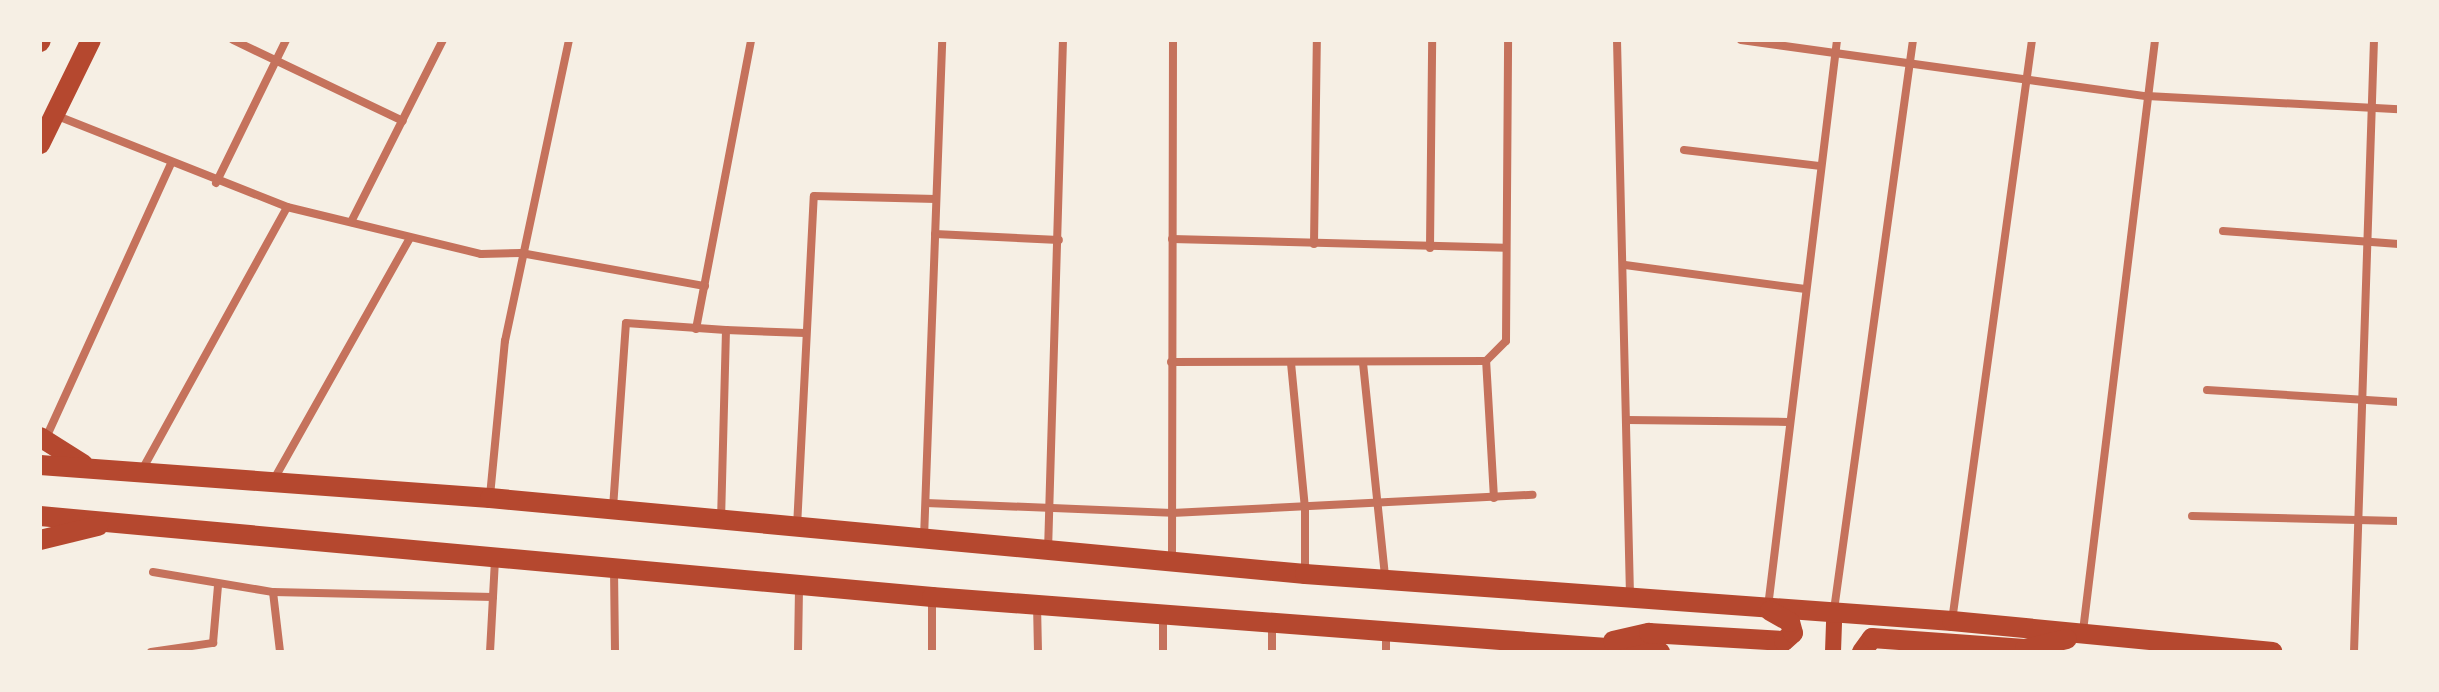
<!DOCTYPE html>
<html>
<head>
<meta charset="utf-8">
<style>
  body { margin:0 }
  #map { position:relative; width:2439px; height:692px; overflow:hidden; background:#f6efe4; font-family:Ubuntu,sans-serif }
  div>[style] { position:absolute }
  .minor>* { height:8px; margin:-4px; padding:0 4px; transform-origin:4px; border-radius:4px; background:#c5725c }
  .secondary>* { height:16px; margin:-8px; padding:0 8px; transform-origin:8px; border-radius:8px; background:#b5482f }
  .primary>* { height:20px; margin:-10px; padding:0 10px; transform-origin:10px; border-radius:10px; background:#b5482f }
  span { translate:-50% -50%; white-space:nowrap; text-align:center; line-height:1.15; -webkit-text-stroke:7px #f6efe4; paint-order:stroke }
  .frame { position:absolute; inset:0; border:42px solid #f6efe4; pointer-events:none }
</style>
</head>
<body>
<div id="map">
  <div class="minor">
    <i style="left:233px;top:40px;width:188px;rotate:25.5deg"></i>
    <i style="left:1617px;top:40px;width:555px;rotate:88.66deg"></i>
    <i style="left:1741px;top:40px;width:410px;rotate:7.9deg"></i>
    <i style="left:2147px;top:96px;width:252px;rotate:3deg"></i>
    <i style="left:55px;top:115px;width:250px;rotate:21.6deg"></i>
    <i style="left:287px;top:207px;width:200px;rotate:13.6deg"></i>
    <i style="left:481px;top:254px;width:40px;rotate:-1.4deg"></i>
    <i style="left:521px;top:253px;width:187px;rotate:10.2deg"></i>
    <i style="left:1684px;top:150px;width:138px;rotate:6.7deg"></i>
    <i style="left:216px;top:183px;width:159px;rotate:-63.9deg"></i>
    <i style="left:351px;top:222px;width:204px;rotate:-63.2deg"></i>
    <i style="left:2223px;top:231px;width:176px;rotate:4.2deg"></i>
    <i style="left:935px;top:234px;width:124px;rotate:2.8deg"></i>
    <i style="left:1172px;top:239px;width:333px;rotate:1.5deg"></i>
    <i style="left:1314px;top:244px;width:204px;rotate:-89.2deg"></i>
    <i style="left:1430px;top:248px;width:208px;rotate:-89.4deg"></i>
    <i style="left:1625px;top:265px;width:182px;rotate:7.6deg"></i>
    <i style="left:696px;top:329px;width:294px;rotate:-79.2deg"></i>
    <i style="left:726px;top:330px;width:79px;rotate:2.2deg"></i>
    <i style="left:1171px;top:362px;width:315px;rotate:-0.2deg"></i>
    <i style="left:1291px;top:363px;width:146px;rotate:84.5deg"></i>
    <i style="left:1305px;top:508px;width:65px;rotate:90deg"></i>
    <i style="left:1363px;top:363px;width:215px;rotate:84.1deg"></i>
    <i style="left:2207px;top:390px;width:192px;rotate:3.6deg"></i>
    <i style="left:1627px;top:420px;width:161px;rotate:0.7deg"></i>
    <i style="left:45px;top:440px;width:304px;rotate:-65.5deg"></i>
    <i style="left:142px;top:470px;width:300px;rotate:-61.1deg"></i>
    <i style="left:273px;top:481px;width:279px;rotate:-60.6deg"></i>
    <i style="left:490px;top:496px;width:156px;rotate:-84.5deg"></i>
    <i style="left:505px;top:341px;width:308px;rotate:-78deg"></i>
    <i style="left:1494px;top:498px;width:137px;rotate:-93.3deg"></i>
    <i style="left:1486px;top:361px;width:28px;rotate:-45deg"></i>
    <i style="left:1506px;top:341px;width:301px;rotate:-89.6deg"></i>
    <i style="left:926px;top:503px;width:246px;rotate:2.3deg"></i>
    <i style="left:1172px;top:513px;width:361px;rotate:-2.9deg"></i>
    <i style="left:613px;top:508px;width:185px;rotate:-86deg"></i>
    <i style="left:626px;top:323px;width:100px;rotate:4deg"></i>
    <i style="left:726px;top:330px;width:189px;rotate:91.5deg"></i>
    <i style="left:2192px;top:516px;width:207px;rotate:1.4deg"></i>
    <i style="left:797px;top:527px;width:331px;rotate:-87.1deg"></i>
    <i style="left:814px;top:196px;width:122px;rotate:1.4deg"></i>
    <i style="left:924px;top:538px;width:498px;rotate:-87.9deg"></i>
    <i style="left:1048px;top:551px;width:511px;rotate:-88.32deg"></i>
    <i style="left:1172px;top:559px;width:519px;rotate:-89.89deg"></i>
    <i style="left:614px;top:569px;width:83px;rotate:89.3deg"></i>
    <i style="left:153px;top:572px;width:122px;rotate:9.5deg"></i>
    <i style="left:273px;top:592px;width:220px;rotate:1.3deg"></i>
    <i style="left:273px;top:592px;width:60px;rotate:83.3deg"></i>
    <i style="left:1037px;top:604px;width:48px;rotate:88.8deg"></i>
    <i style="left:1768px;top:607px;width:571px;rotate:-83.06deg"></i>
    <i style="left:1834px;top:610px;width:575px;rotate:-82.11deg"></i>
    <i style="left:1952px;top:621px;width:586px;rotate:-82.16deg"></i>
    <i style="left:1272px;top:623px;width:29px;rotate:90deg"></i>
    <i style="left:2083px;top:631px;width:595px;rotate:-83.05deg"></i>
    <i style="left:1386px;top:632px;width:20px;rotate:90deg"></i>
    <i style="left:151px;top:652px;width:63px;rotate:-8.3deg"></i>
    <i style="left:213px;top:643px;width:57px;rotate:-85deg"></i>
    <i style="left:490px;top:652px;width:93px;rotate:-86.9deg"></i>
    <i style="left:798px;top:652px;width:67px;rotate:-89.1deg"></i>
    <i style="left:932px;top:652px;width:54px;rotate:-90deg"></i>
    <i style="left:1163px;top:652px;width:39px;rotate:-90deg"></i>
    <i style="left:2354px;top:652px;width:612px;rotate:-88.13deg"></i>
  </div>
  <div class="secondary">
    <i style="left:1833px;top:652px;width:37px;rotate:-88deg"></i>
  </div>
  <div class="primary">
    <i style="left:40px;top:42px;width:2px;rotate:-63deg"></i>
    <i style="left:40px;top:144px;width:116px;rotate:-63.9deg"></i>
    <i style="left:40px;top:437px;width:51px;rotate:32.1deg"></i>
    <i style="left:40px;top:465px;width:451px;rotate:4.2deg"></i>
    <i style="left:490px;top:498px;width:819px;rotate:5.33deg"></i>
    <i style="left:1305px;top:574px;width:649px;rotate:4.15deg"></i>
    <i style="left:1952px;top:621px;width:322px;rotate:5.5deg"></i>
    <i style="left:40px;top:516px;width:896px;rotate:5.19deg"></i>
    <i style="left:932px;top:597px;width:730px;rotate:4.32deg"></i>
    <i style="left:40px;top:540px;width:60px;rotate:-13.6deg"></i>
    <i style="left:1613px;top:641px;width:37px;rotate:-13deg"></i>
    <i style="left:1649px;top:633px;width:135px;rotate:3.4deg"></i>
    <i style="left:1784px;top:641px;width:12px;rotate:-42deg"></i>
    <i style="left:1793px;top:633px;width:11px;rotate:-105deg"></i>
    <i style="left:1790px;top:622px;width:23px;rotate:-151deg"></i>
    <i style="left:1862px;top:652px;width:17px;rotate:-54deg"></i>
    <i style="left:1872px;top:638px;width:153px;rotate:4.1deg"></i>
    <i style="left:2025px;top:649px;width:43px;rotate:-13.4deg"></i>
  </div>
  <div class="frame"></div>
</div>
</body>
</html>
